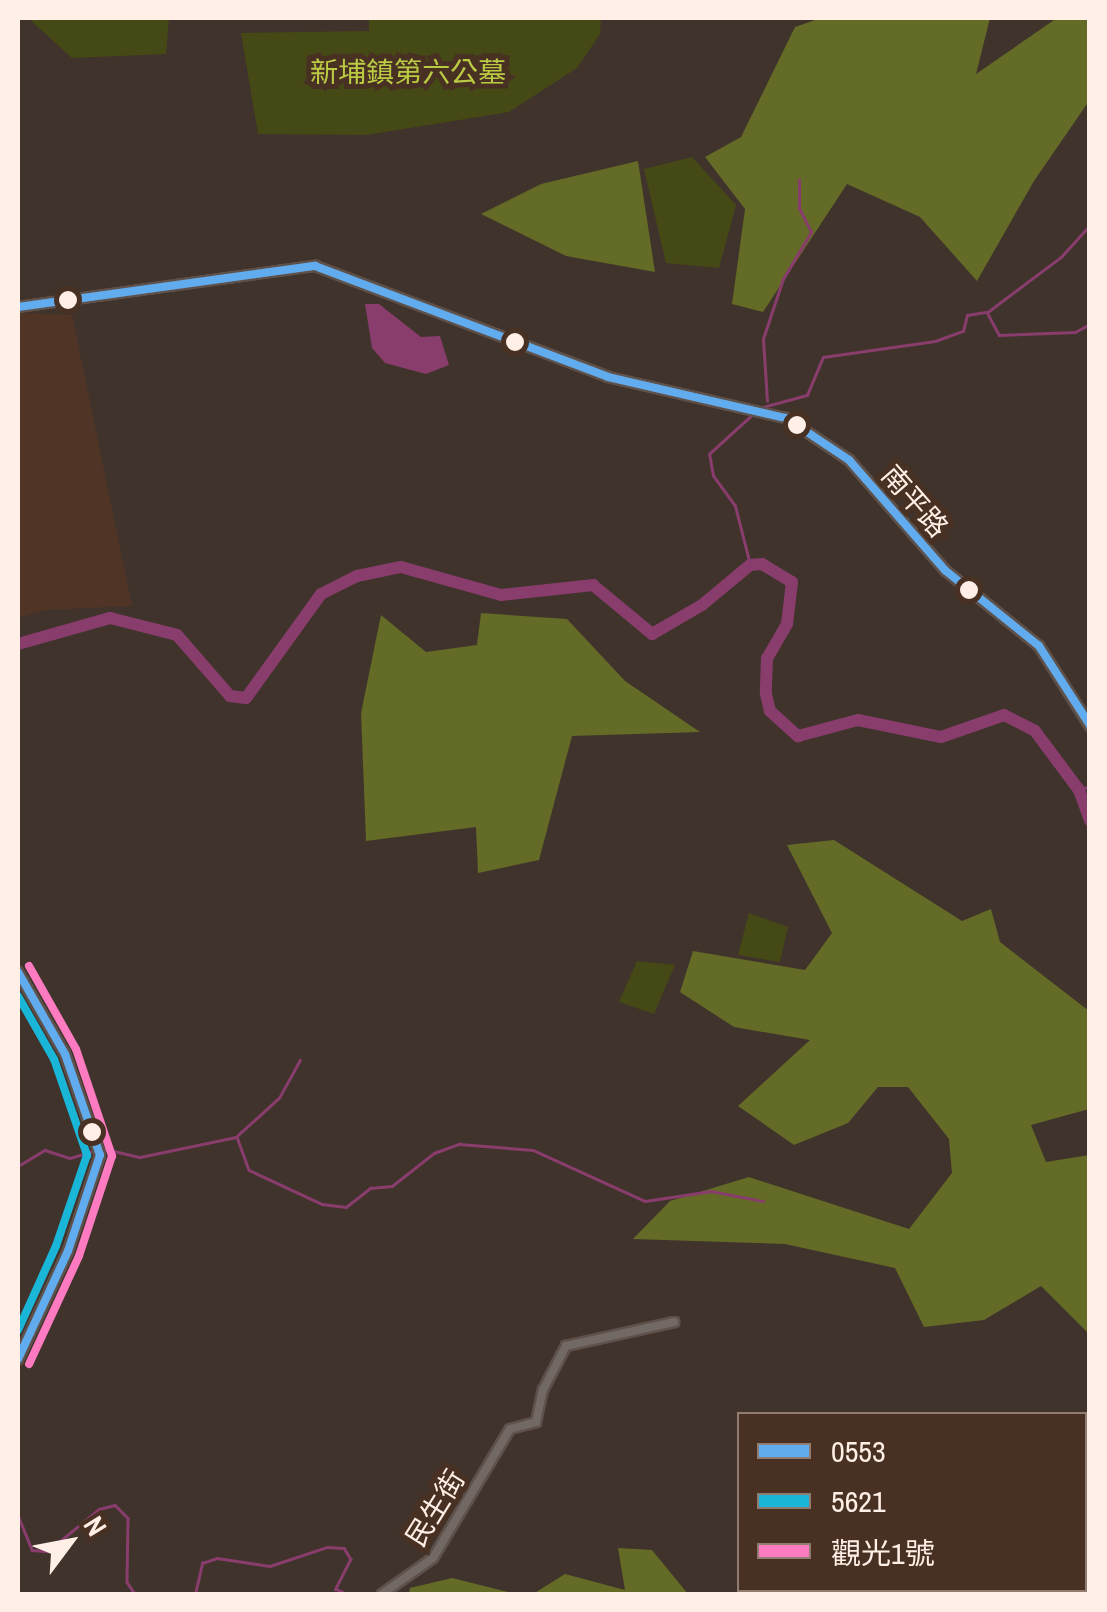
<!DOCTYPE html>
<html>
<head>
<meta charset="utf-8">
<style>
  body { margin:0 }
  #map { position:relative; width:1107px; height:1612px; overflow:hidden; background:#40332b; font-family:"Archivo Narrow","Noto Sans TC",sans-serif }
  div>[style] { position:absolute }
  .built>* { inset:0; background:#503526 }
  .green>* { inset:0; background:#454915 }
  .forest>* { inset:0; background:#636b26 }
  .water>* { inset:0; background:#893d6d }
  .stream>* { height:2.5px; margin:-1.25px; padding:0 1.25px; transform-origin:1.25px; border-radius:1.25px; background:#893d6d }
  .river>* { height:12px; margin:-6px; padding:0 6px; transform-origin:6px; border-radius:6px; background:#893d6d }
  .roads { filter:drop-shadow(2px 0 #5e514b) drop-shadow(-2px 0 #5e514b) drop-shadow(0 2px #5e514b) drop-shadow(0 -2px #5e514b) }
  .minor>* { height:8px; margin:-4px; padding:0 4px; transform-origin:4px; border-radius:4px; background:#736964 }
  .bus-1>* { height:8px; margin:-4px; padding:0 4px; transform-origin:4px; border-radius:4px; background:#60acee }
  .bus-2>* { height:8px; margin:-4px; padding:0 4px; transform-origin:4px; border-radius:4px; background:#1ab6d8 }
  .bus-3>* { height:8px; margin:-4px; padding:0 4px; transform-origin:4px; border-radius:4px; background:#fe7ac1 }
  .dots>* { width:28px; height:28px; translate:-50% -50%; box-sizing:border-box; border:5px solid #483023; border-radius:50% }
  span { translate:-50% -50%; white-space:nowrap; text-align:center; line-height:1.15; -webkit-text-stroke:10px #483023; paint-order:stroke }
  .park-label { font-size:28px; color:#bacb43 }
  .street-label { font-size:28px; color:#ffefe7 }
  .frame { position:absolute; inset:0; border:20px solid #ffefe7; pointer-events:none }
  .legend { position:absolute; left:737px; top:1412px; width:350px; height:180px; box-sizing:border-box; background:#483023; border:2px solid #917c71; margin:0; padding:12px 18px; list-style:none; font-size:30px; color:#ffefe7 }
  .legend li { display:flex; align-items:center; gap:20px; height:50px }
  .legend b { width:50px; border:2px solid #917c71 }
  .north { position:absolute; left:20px; top:1492px; width:100px; height:100px; -webkit-text-stroke:8px #483023; paint-order:stroke; rotate:58deg; font-size:28px; font-weight:700; line-height:40px; text-align:center; color:#ffefe7 }
  .north::after { content:''; display:block; margin:auto; width:35px; height:45px; background:#ffefe7; clip-path:polygon(50% 0,100% 100%,50% 72%,0 100%) }
</style>
</head>
<body>
<div id="map">
  <div class="built">
    <i style="clip-path:polygon(18px 313px,72px 315px,132px 606px,46px 610px,18px 618px)"></i>
  </div>
  <div class="green">
    <i style="clip-path:polygon(28px 18px,169px 18px,166px 54px,72px 58px)"></i>
    <i style="clip-path:polygon(369px 18px,601px 18px,600px 34px,577px 68px,509px 112px,366px 135px,258px 134px,241px 33px,369px 31px)"></i>
    <i style="clip-path:polygon(692px 157px,736px 205px,719px 268px,666px 263px,644px 169px)"></i>
    <i style="clip-path:polygon(749px 913px,788px 927px,780px 962px,738px 955px)"></i>
    <i style="clip-path:polygon(637px 961px,675px 965px,654px 1014px,619px 1002px)"></i>
  </div>
  <div class="forest">
    <i style="clip-path:polygon(821px 18px,990px 18px,976px 74px,1057px 18px,1089px 18px,1089px 101px,1034px 181px,977px 281px,920px 217px,847px 184px,763px 312px,732px 304px,745px 209px,705px 157px,741px 137px,795px 27px)"></i>
    <i style="clip-path:polygon(638px 161px,655px 272px,566px 256px,481px 214px,541px 184px)"></i>
    <i style="clip-path:polygon(481px 613px,567px 619px,625px 681px,700px 732px,572px 736px,539px 860px,478px 873px,476px 827px,366px 841px,361px 713px,381px 615px,426px 652px,477px 645px)"></i>
    <i style="clip-path:polygon(834px 840px,962px 921px,991px 909px,1000px 942px,1089px 1011px,1089px 1109px,1031px 1125px,1046px 1162px,1089px 1155px,1089px 1334px,1041px 1286px,984px 1320px,924px 1327px,895px 1268px,785px 1244px,633px 1239px,670px 1201px,749px 1177px,909px 1229px,952px 1173px,949px 1139px,908px 1087px,878px 1087px,848px 1123px,794px 1145px,738px 1106px,810px 1040px,734px 1027px,680px 992px,693px 951px,805px 970px,832px 933px,787px 845px)"></i>
    <i style="clip-path:polygon(1085px 1428px,1089px 1594px,853px 1594px,1084px 1590px)"></i>
    <i style="clip-path:polygon(618px 1548px,652px 1550px,688px 1594px,533px 1594px,565px 1574px,625px 1590px)"></i>
    <i style="clip-path:polygon(452px 1578px,516px 1594px,409px 1594px,410px 1588px)"></i>
  </div>
  <div class="water">
    <i style="clip-path:polygon(365px 304px,379px 304px,421px 337px,440px 336px,449px 365px,426px 374px,385px 363px,372px 348px)"></i>
  </div>
  <div class="stream">
    <i style="left:989px;top:311px;width:90px;rotate:-36.9deg"></i>
    <i style="left:1061px;top:257px;width:43px;rotate:-47.8deg"></i>
    <i style="left:767px;top:401px;width:62px;rotate:-93.7deg"></i>
    <i style="left:763px;top:339px;width:63px;rotate:-71.6deg"></i>
    <i style="left:783px;top:279px;width:55px;rotate:-59.2deg"></i>
    <i style="left:811px;top:232px;width:27px;rotate:-117deg"></i>
    <i style="left:799px;top:208px;width:28px;rotate:-90deg"></i>
    <i style="left:759px;top:408px;width:50px;rotate:-15.2deg"></i>
    <i style="left:807px;top:395px;width:41px;rotate:-67.2deg"></i>
    <i style="left:823px;top:357px;width:113px;rotate:-8.1deg"></i>
    <i style="left:935px;top:341px;width:30px;rotate:-20deg"></i>
    <i style="left:963px;top:331px;width:16px;rotate:-76deg"></i>
    <i style="left:967px;top:315px;width:20px;rotate:-9deg"></i>
    <i style="left:987px;top:312px;width:26px;rotate:62deg"></i>
    <i style="left:999px;top:335px;width:76px;rotate:-2.3deg"></i>
    <i style="left:1075px;top:332px;width:17px;rotate:-28deg"></i>
    <i style="left:750px;top:565px;width:61px;rotate:-104.3deg"></i>
    <i style="left:735px;top:506px;width:37px;rotate:-126deg"></i>
    <i style="left:713px;top:476px;width:22px;rotate:-100deg"></i>
    <i style="left:709px;top:454px;width:59px;rotate:-42.3deg"></i>
    <i style="left:1079px;top:790px;width:12px;rotate:-20deg"></i>
    <i style="left:238px;top:1135px;width:55px;rotate:-42.1deg"></i>
    <i style="left:279px;top:1098px;width:43px;rotate:-61.1deg"></i>
    <i style="left:105px;top:1149px;width:36px;rotate:13deg"></i>
    <i style="left:140px;top:1157px;width:99px;rotate:-11.7deg"></i>
    <i style="left:237px;top:1137px;width:35px;rotate:70deg"></i>
    <i style="left:249px;top:1170px;width:81px;rotate:25deg"></i>
    <i style="left:322px;top:1204px;width:24px;rotate:7deg"></i>
    <i style="left:346px;top:1207px;width:31px;rotate:-38deg"></i>
    <i style="left:370px;top:1188px;width:22px;rotate:-5deg"></i>
    <i style="left:392px;top:1186px;width:53px;rotate:-38.2deg"></i>
    <i style="left:434px;top:1153px;width:27px;rotate:-20deg"></i>
    <i style="left:459px;top:1144px;width:74px;rotate:4.6deg"></i>
    <i style="left:533px;top:1150px;width:123px;rotate:24.5deg"></i>
    <i style="left:645px;top:1201px;width:67px;rotate:-8.6deg"></i>
    <i style="left:711px;top:1191px;width:53px;rotate:10.9deg"></i>
    <i style="left:18px;top:1166px;width:31px;rotate:-31deg"></i>
    <i style="left:45px;top:1150px;width:26px;rotate:18deg"></i>
    <i style="left:70px;top:1158px;width:24px;rotate:-17deg"></i>
    <i style="left:18px;top:1515px;width:38px;rotate:68deg"></i>
    <i style="left:32px;top:1550px;width:16px;rotate:4deg"></i>
    <i style="left:48px;top:1551px;width:66px;rotate:-39.5deg"></i>
    <i style="left:99px;top:1509px;width:16px;rotate:-14deg"></i>
    <i style="left:115px;top:1505px;width:18px;rotate:45deg"></i>
    <i style="left:128px;top:1518px;width:64px;rotate:90.9deg"></i>
    <i style="left:127px;top:1582px;width:14px;rotate:56deg"></i>
    <i style="left:195px;top:1594px;width:32px;rotate:-77deg"></i>
    <i style="left:202px;top:1563px;width:16px;rotate:-18deg"></i>
    <i style="left:217px;top:1558px;width:54px;rotate:8.6deg"></i>
    <i style="left:270px;top:1566px;width:60px;rotate:-18.4deg"></i>
    <i style="left:327px;top:1547px;width:17px;rotate:3deg"></i>
    <i style="left:344px;top:1548px;width:13px;rotate:58deg"></i>
    <i style="left:351px;top:1559px;width:34px;rotate:117deg"></i>
    <i style="left:336px;top:1589px;width:12px;rotate:24deg"></i>
  </div>
  <div class="river">
    <i style="left:18px;top:644px;width:96px;rotate:-15.8deg"></i>
    <i style="left:110px;top:618px;width:69px;rotate:14.2deg"></i>
    <i style="left:177px;top:635px;width:81px;rotate:49deg"></i>
    <i style="left:230px;top:696px;width:16px;rotate:7deg"></i>
    <i style="left:246px;top:698px;width:128px;rotate:-54.2deg"></i>
    <i style="left:321px;top:594px;width:40px;rotate:-26.6deg"></i>
    <i style="left:357px;top:576px;width:45px;rotate:-11.6deg"></i>
    <i style="left:401px;top:567px;width:104px;rotate:15.6deg"></i>
    <i style="left:501px;top:595px;width:93px;rotate:-6.2deg"></i>
    <i style="left:593px;top:585px;width:77px;rotate:39.7deg"></i>
    <i style="left:652px;top:634px;width:58px;rotate:-30.1deg"></i>
    <i style="left:702px;top:605px;width:62px;rotate:-39.8deg"></i>
    <i style="left:750px;top:565px;width:12px;rotate:-5deg"></i>
    <i style="left:762px;top:564px;width:35px;rotate:31deg"></i>
    <i style="left:792px;top:582px;width:42px;rotate:96.8deg"></i>
    <i style="left:787px;top:624px;width:39px;rotate:120deg"></i>
    <i style="left:767px;top:658px;width:36px;rotate:92deg"></i>
    <i style="left:766px;top:694px;width:17px;rotate:77deg"></i>
    <i style="left:770px;top:711px;width:38px;rotate:42deg"></i>
    <i style="left:798px;top:736px;width:62px;rotate:-14.9deg"></i>
    <i style="left:858px;top:720px;width:85px;rotate:11.6deg"></i>
    <i style="left:941px;top:737px;width:67px;rotate:-19.2deg"></i>
    <i style="left:1004px;top:715px;width:35px;rotate:27deg"></i>
    <i style="left:1035px;top:731px;width:74px;rotate:53.3deg"></i>
    <i style="left:1079px;top:790px;width:33px;rotate:70deg"></i>
  </div>
  <div class="roads">
    <div class="minor">
      <i style="left:18px;top:307px;width:300px;rotate:-7.9deg"></i>
      <i style="left:315px;top:266px;width:313px;rotate:20.7deg"></i>
      <i style="left:608px;top:377px;width:183px;rotate:13deg"></i>
      <i style="left:786px;top:418px;width:76px;rotate:33.7deg"></i>
      <i style="left:849px;top:460px;width:147px;rotate:48.9deg"></i>
      <i style="left:946px;top:571px;width:119px;rotate:38.9deg"></i>
      <i style="left:1039px;top:646px;width:95px;rotate:57.5deg"></i>
      <i style="left:18px;top:972px;width:95px;rotate:60.2deg"></i>
      <i style="left:65px;top:1054px;width:107px;rotate:70.9deg"></i>
      <i style="left:100px;top:1155px;width:101px;rotate:108.4deg"></i>
      <i style="left:68px;top:1251px;width:119px;rotate:114.8deg"></i>
      <i style="left:382px;top:1594px;width:62px;rotate:-35.2deg"></i>
      <i style="left:433px;top:1558px;width:150px;rotate:-59.2deg"></i>
      <i style="left:510px;top:1429px;width:27px;rotate:-15deg"></i>
      <i style="left:536px;top:1422px;width:33px;rotate:-78deg"></i>
      <i style="left:543px;top:1390px;width:50px;rotate:-62.4deg"></i>
      <i style="left:566px;top:1346px;width:111px;rotate:-12.5deg"></i>
    </div>
  </div>
  <div class="bus-1">
    <i style="left:18px;top:307px;width:300px;rotate:-7.9deg"></i>
    <i style="left:315px;top:266px;width:313px;rotate:20.7deg"></i>
    <i style="left:608px;top:377px;width:183px;rotate:13deg"></i>
    <i style="left:786px;top:418px;width:76px;rotate:33.7deg"></i>
    <i style="left:849px;top:460px;width:147px;rotate:48.9deg"></i>
    <i style="left:946px;top:571px;width:119px;rotate:38.9deg"></i>
    <i style="left:1039px;top:646px;width:94px;rotate:57.2deg"></i>
    <i style="left:18px;top:972px;width:95px;rotate:60.2deg"></i>
    <i style="left:65px;top:1054px;width:107px;rotate:70.9deg"></i>
    <i style="left:100px;top:1155px;width:101px;rotate:108.4deg"></i>
    <i style="left:68px;top:1251px;width:119px;rotate:114.8deg"></i>
  </div>
  <div class="bus-2">
    <i style="left:18px;top:996px;width:73px;rotate:60.3deg"></i>
    <i style="left:54px;top:1059px;width:102px;rotate:71deg"></i>
    <i style="left:87px;top:1155px;width:96px;rotate:108.8deg"></i>
    <i style="left:56px;top:1246px;width:92px;rotate:114.3deg"></i>
  </div>
  <div class="bus-3">
    <i style="left:29px;top:966px;width:95px;rotate:60.5deg"></i>
    <i style="left:76px;top:1049px;width:113px;rotate:71.4deg"></i>
    <i style="left:112px;top:1156px;width:105px;rotate:108.3deg"></i>
    <i style="left:79px;top:1256px;width:119px;rotate:114.8deg"></i>
  </div>
  <div class="dots">
    <i style="left:68px;top:300px;background:#ffefe7"></i>
    <i style="left:515px;top:342px;background:#ffefe7"></i>
    <i style="left:797px;top:425px;background:#ffefe7"></i>
    <i style="left:969px;top:590px;background:#ffefe7"></i>
    <i style="left:92px;top:1132px;background:#ffefe7"></i>
  </div>
  <div class="park-label">
    <span style="left:408px;top:72px">新埔鎮第六公墓</span>
  </div>
  <div class="street-label">
    <span style="left:915px;top:501px;rotate:49deg">南平路</span>
    <span style="left:435px;top:1508px;rotate:-58deg">民生街</span>
  </div>
  <div class="frame"></div>
  <ul class="legend">
  <li><b style="height:12px;background:#60acee"></b>0553</li>
  <li><b style="height:12px;background:#1ab6d8"></b>5621</li>
  <li><b style="height:12px;background:#fe7ac1"></b>觀光1號</li>
  </ul>
  <div class="north">N</div>
</div>
</body>
</html>
